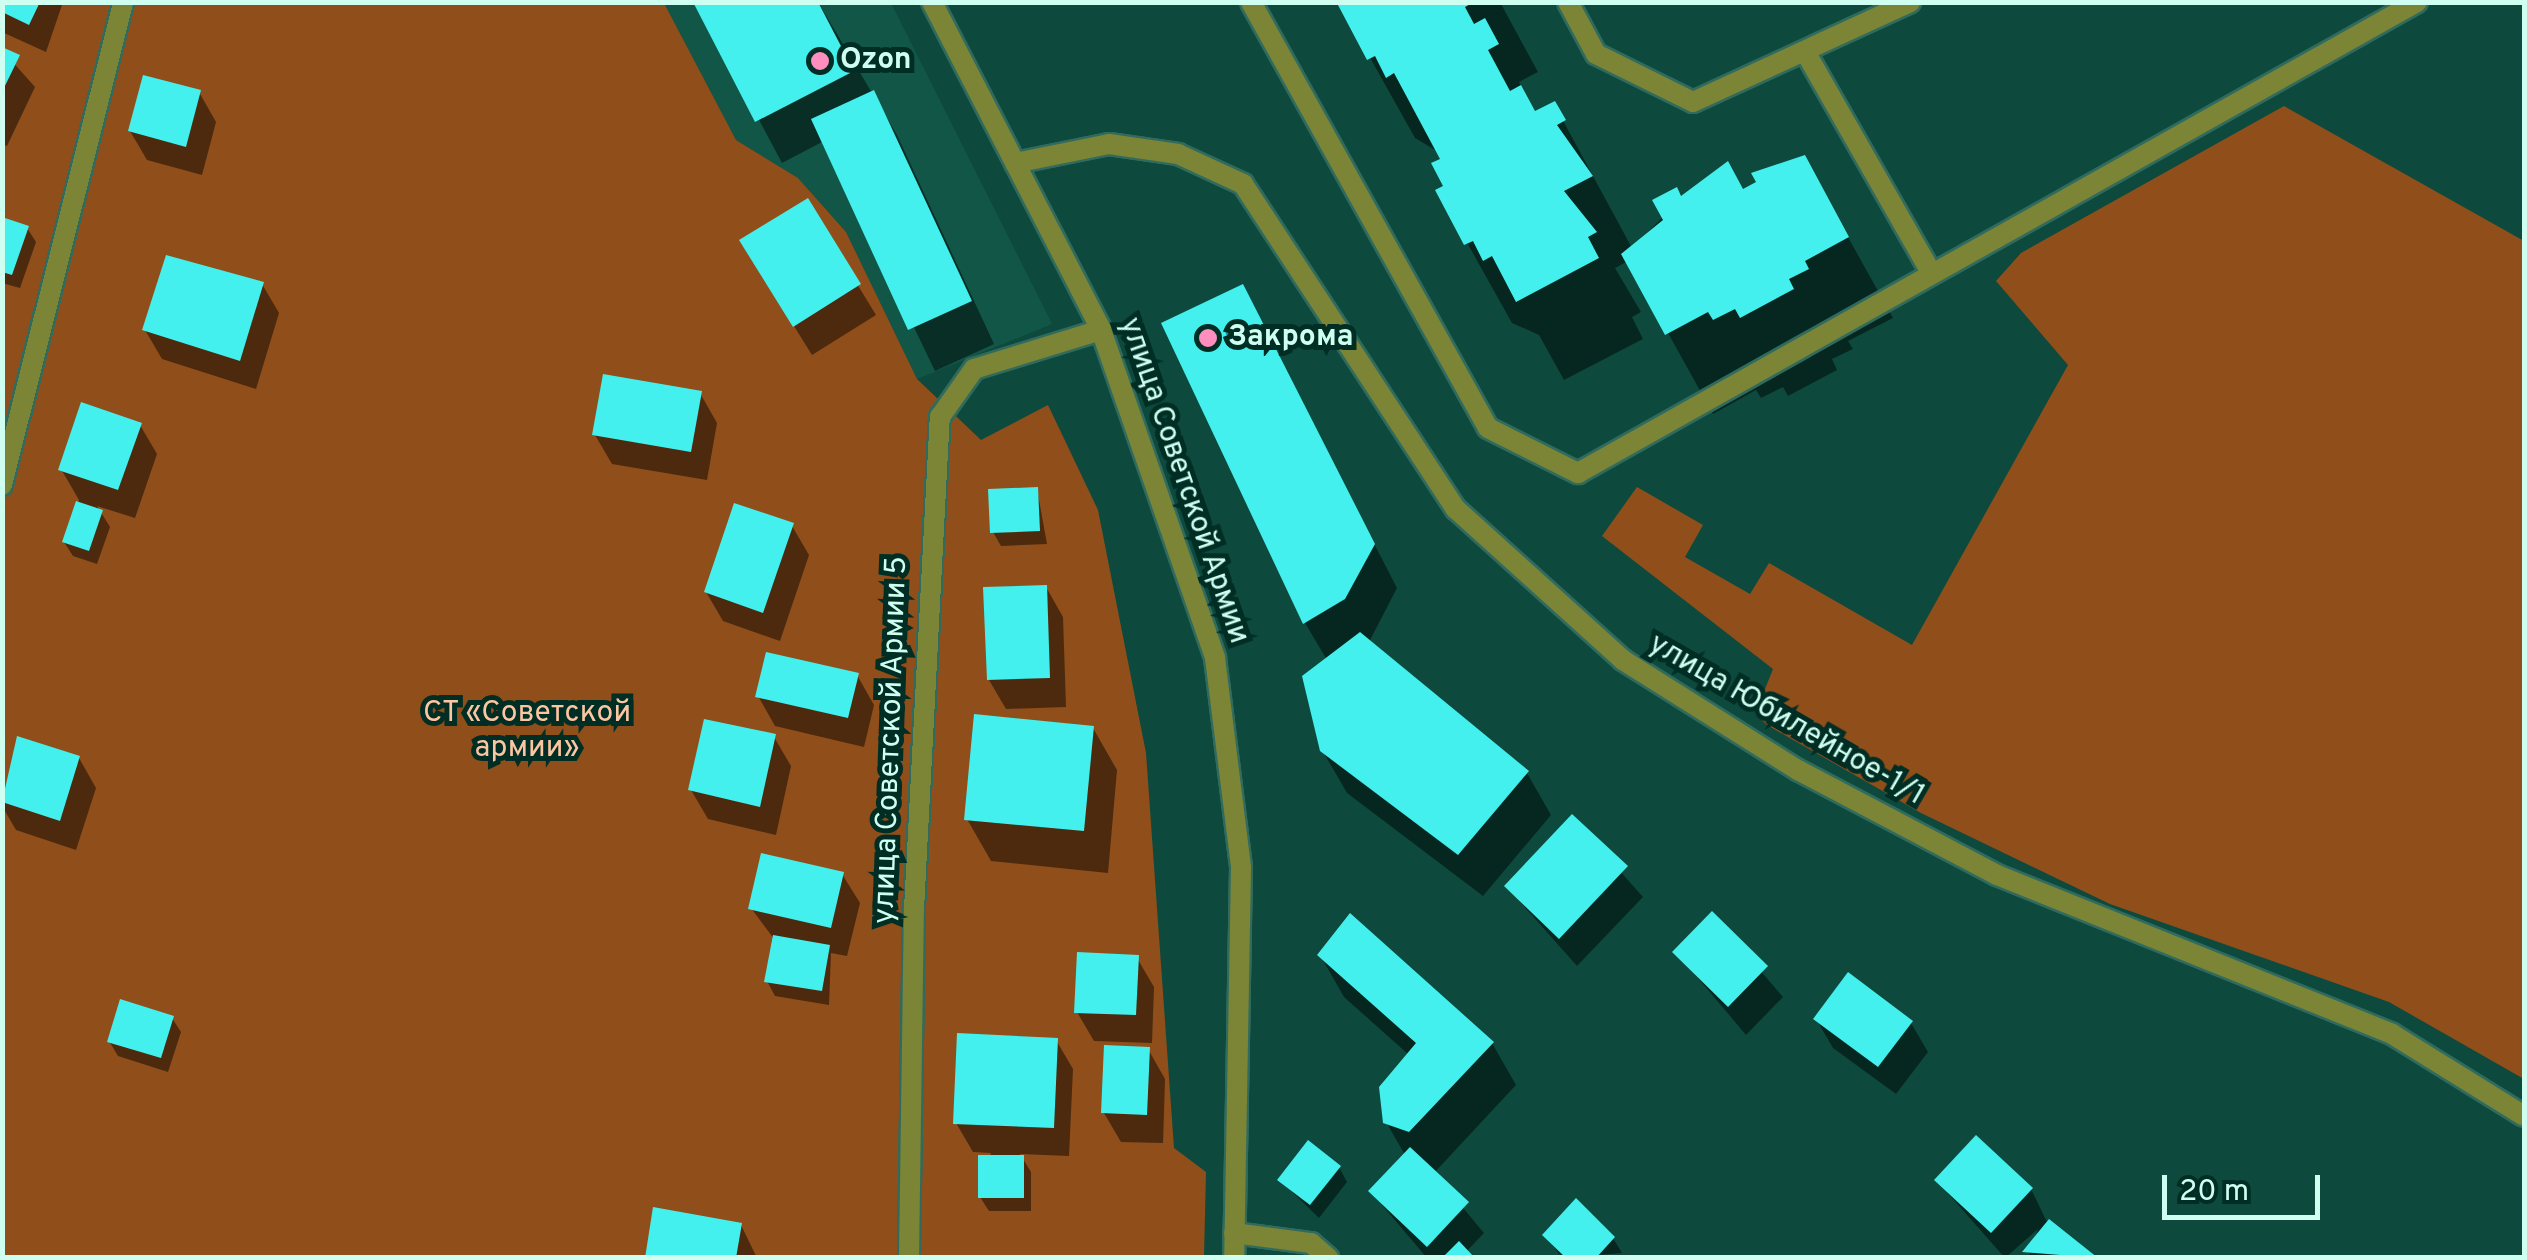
<!DOCTYPE html>
<html>
<head>
<meta charset="utf-8">
<style>
  body { margin:0 }
  #map { position:relative; width:2527px; height:1260px; overflow:hidden; background:#0d4a3d; font-family:Overpass,sans-serif }
  div>[style] { position:absolute }
  .built>* { inset:0; background:#125647 }
  .green>* { inset:0; background:#904e1a }
  .shadow>* { inset:0; background:#0007 }
  .building>* { inset:0; background:#44f0ee }
  .roads { filter:drop-shadow(2px 0 #306b5d) drop-shadow(-2px 0 #306b5d) drop-shadow(0 2px #306b5d) drop-shadow(0 -2px #306b5d) }
  .lane>* { height:20px; margin:-10px; padding:0 10px; transform-origin:10px; border-radius:10px; background:#7c8435 }
  .street>* { height:20px; margin:-10px; padding:0 10px; transform-origin:10px; border-radius:10px; background:#7c8435 }
  .dots>* { width:28px; height:28px; translate:-50% -50%; box-sizing:border-box; border:5px solid #002e24; border-radius:50% }
  span { translate:-50% -50%; white-space:nowrap; text-align:center; line-height:1.15; -webkit-text-stroke:10px #002e24; paint-order:stroke }
  .poi-label { font-size:30px; color:#cffff0; font-weight:700 }
  .left { translate:0 -50%; text-align:left }
  .street-label { font-size:30px; color:#cffff0 }
  .park-label { font-size:30px; color:#fdc6a2 }
  .frame { position:absolute; inset:0; border:5px solid #cffff0; pointer-events:none }
  .scale { position:absolute; left:2162px; top:1175px; width:158px; height:45px; box-sizing:border-box; border:5px solid #cffff0; border-top:0; padding-left:12px; font-size:30px; line-height:35px; white-space:nowrap; color:#cffff0; -webkit-text-stroke:8px #002e24; paint-order:stroke }
</style>
</head>
<body>
<div id="map">
  <div class="built">
    <i style="clip-path:polygon(664px 3px,891px 3px,1052px 324px,917px 379px,846px 232px,798px 178px,736px 140px)"></i>
  </div>
  <div class="green">
    <i style="clip-path:polygon(2px 3px,664px 3px,736px 140px,798px 178px,846px 232px,917px 379px,981px 440px,1048px 405px,1098px 510px,1146px 753px,1174px 1148px,1206px 1172px,1204px 1257px,3px 1257px)"></i>
    <i style="clip-path:polygon(2284px 106px,2524px 241px,2524px 1079px,2389px 1002px,2110px 904px,1921px 813px,1767px 725px,1755px 714px,1773px 669px,1602px 536px,1637px 487px,1703px 525px,1685px 557px,1750px 594px,1769px 563px,1912px 645px,2068px 365px,1996px 281px,2021px 253px)"></i>
  </div>
  <div class="shadow">
    <i style="clip-path:polygon(2px 2px,63px 2px,46px 52px,2px 32px)"></i>
    <i style="clip-path:polygon(696px 2px,818px 2px,897px 135px,994px 344px,935px 371px,824px 141px,782px 163px)"></i>
    <i style="clip-path:polygon(1500px 2px,1538px 72px,1519px 82px,1536px 113px,1554px 104px,1632px 248px,1681px 199px,1743px 192px,1804px 158px,1893px 318px,1848px 341px,1853px 349px,1832px 359px,1837px 370px,1788px 396px,1783px 387px,1761px 398px,1756px 390px,1713px 414px,1628px 261px,1615px 268px,1641px 312px,1632px 317px,1643px 339px,1564px 380px,1539px 335px,1512px 323px,1438px 191px,1446px 187px,1440px 153px,1415px 138px,1341px 6px)"></i>
    <i style="clip-path:polygon(2px 50px,35px 87px,7px 146px,2px 144px)"></i>
    <i style="clip-path:polygon(199px 92px,216px 122px,202px 175px,147px 160px,130px 131px)"></i>
    <i style="clip-path:polygon(807px 202px,876px 315px,812px 355px,759px 270px)"></i>
    <i style="clip-path:polygon(2px 219px,27px 228px,36px 242px,20px 288px,2px 283px)"></i>
    <i style="clip-path:polygon(262px 284px,279px 313px,256px 389px,162px 359px,145px 330px)"></i>
    <i style="clip-path:polygon(1242px 288px,1397px 588px,1369px 642px,1527px 773px,1551px 815px,1483px 896px,1347px 793px,1322px 750px,1327px 660px,1305px 623px)"></i>
    <i style="clip-path:polygon(700px 393px,717px 423px,707px 480px,612px 464px,595px 435px)"></i>
    <i style="clip-path:polygon(140px 425px,157px 454px,135px 518px,97px 506px,110px 527px,97px 564px,73px 556px,64px 542px,79px 500px,61px 469px)"></i>
    <i style="clip-path:polygon(1037px 489px,1047px 544px,1001px 546px,993px 532px)"></i>
    <i style="clip-path:polygon(792px 526px,809px 555px,780px 641px,723px 621px,706px 592px)"></i>
    <i style="clip-path:polygon(1046px 587px,1063px 617px,1066px 707px,1006px 709px,989px 680px)"></i>
    <i style="clip-path:polygon(857px 675px,874px 705px,864px 747px,775px 726px,758px 696px)"></i>
    <i style="clip-path:polygon(1093px 728px,1117px 770px,1108px 873px,991px 861px,967px 819px)"></i>
    <i style="clip-path:polygon(774px 737px,791px 766px,776px 835px,708px 819px,691px 790px)"></i>
    <i style="clip-path:polygon(19px 740px,79px 758px,96px 788px,76px 850px,16px 830px,2px 806px)"></i>
    <i style="clip-path:polygon(1572px 817px,1643px 897px,1577px 966px,1507px 887px)"></i>
    <i style="clip-path:polygon(842px 874px,860px 903px,847px 956px,831px 953px,829px 1005px,775px 996px,767px 981px,774px 939px,751px 908px)"></i>
    <i style="clip-path:polygon(1712px 914px,1783px 997px,1746px 1035px,1676px 952px)"></i>
    <i style="clip-path:polygon(1320px 955px,1492px 1043px,1516px 1085px,1434px 1173px,1484px 1233px,1466px 1252px,1472px 1258px,1427px 1258px,1371px 1192px,1405px 1155px,1386px 1122px,1409px 1055px,1344px 997px)"></i>
    <i style="clip-path:polygon(1137px 958px,1154px 987px,1152px 1043px,1094px 1041px,1077px 1012px)"></i>
    <i style="clip-path:polygon(172px 1018px,181px 1032px,168px 1072px,118px 1056px,109px 1041px)"></i>
    <i style="clip-path:polygon(1816px 1019px,1911px 1023px,1928px 1052px,1896px 1094px,1833px 1048px)"></i>
    <i style="clip-path:polygon(1056px 1040px,1073px 1069px,1069px 1156px,1020px 1154px,1031px 1172px,1031px 1211px,989px 1211px,980px 1197px,991px 1153px,973px 1152px,956px 1123px)"></i>
    <i style="clip-path:polygon(1148px 1049px,1165px 1079px,1163px 1143px,1121px 1142px,1104px 1113px)"></i>
    <i style="clip-path:polygon(1339px 1167px,1347px 1182px,1319px 1218px,1280px 1180px)"></i>
    <i style="clip-path:polygon(1937px 1181px,2031px 1189px,2046px 1220px,2094px 1258px,2028px 1258px,2038px 1229px,2005px 1258px)"></i>
    <i style="clip-path:polygon(741px 1225px,757px 1258px,647px 1258px)"></i>
    <i style="clip-path:polygon(1545px 1235px,1613px 1238px,1622px 1253px,1562px 1258px)"></i>
  </div>
  <div class="building">
    <i style="clip-path:polygon(2px 2px,40px 2px,29px 25px,2px 12px)"></i>
    <i style="clip-path:polygon(693px 2px,818px 2px,854px 71px,755px 122px)"></i>
    <i style="clip-path:polygon(1474px 2px,1465px 7px,1474px 24px,1485px 18px,1499px 44px,1488px 50px,1510px 91px,1521px 85px,1535px 111px,1555px 101px,1566px 120px,1557px 125px,1593px 176px,1564px 191px,1597px 232px,1588px 237px,1599px 258px,1516px 302px,1492px 256px,1483px 261px,1473px 241px,1464px 245px,1435px 190px,1443px 186px,1431px 163px,1440px 159px,1394px 73px,1386px 78px,1375px 56px,1367px 60px,1338px 5px)"></i>
    <i style="clip-path:polygon(2px 47px,20px 55px,2px 92px)"></i>
    <i style="clip-path:polygon(143px 75px,201px 90px,186px 147px,128px 131px)"></i>
    <i style="clip-path:polygon(874px 90px,972px 301px,908px 330px,811px 119px)"></i>
    <i style="clip-path:polygon(1805px 155px,1849px 237px,1805px 261px,1809px 269px,1789px 279px,1794px 289px,1740px 318px,1735px 309px,1713px 320px,1708px 312px,1665px 335px,1621px 254px,1663px 220px,1652px 200px,1677px 187px,1681px 196px,1728px 161px,1743px 189px,1756px 182px,1751px 173px)"></i>
    <i style="clip-path:polygon(808px 198px,861px 284px,793px 327px,739px 240px)"></i>
    <i style="clip-path:polygon(2px 217px,29px 226px,12px 275px,2px 272px)"></i>
    <i style="clip-path:polygon(166px 255px,264px 282px,240px 361px,142px 330px)"></i>
    <i style="clip-path:polygon(1243px 284px,1375px 544px,1345px 599px,1303px 624px,1161px 323px)"></i>
    <i style="clip-path:polygon(603px 374px,702px 391px,691px 452px,592px 435px)"></i>
    <i style="clip-path:polygon(81px 402px,142px 423px,118px 490px,58px 470px)"></i>
    <i style="clip-path:polygon(1038px 487px,1040px 531px,990px 533px,988px 489px)"></i>
    <i style="clip-path:polygon(76px 501px,103px 510px,89px 551px,62px 542px)"></i>
    <i style="clip-path:polygon(734px 503px,794px 523px,763px 613px,704px 592px)"></i>
    <i style="clip-path:polygon(1047px 585px,1050px 678px,987px 680px,983px 587px)"></i>
    <i style="clip-path:polygon(1360px 632px,1529px 771px,1458px 855px,1320px 751px,1302px 676px)"></i>
    <i style="clip-path:polygon(766px 652px,859px 673px,848px 718px,755px 697px)"></i>
    <i style="clip-path:polygon(974px 714px,1094px 726px,1084px 831px,964px 820px)"></i>
    <i style="clip-path:polygon(704px 719px,776px 734px,760px 807px,688px 790px)"></i>
    <i style="clip-path:polygon(17px 736px,80px 756px,60px 821px,2px 802px)"></i>
    <i style="clip-path:polygon(1572px 814px,1628px 866px,1559px 939px,1504px 886px)"></i>
    <i style="clip-path:polygon(761px 853px,844px 872px,831px 928px,748px 909px)"></i>
    <i style="clip-path:polygon(1712px 911px,1768px 966px,1728px 1007px,1672px 952px)"></i>
    <i style="clip-path:polygon(1350px 913px,1494px 1042px,1409px 1132px,1383px 1123px,1379px 1087px,1416px 1043px,1317px 955px)"></i>
    <i style="clip-path:polygon(773px 935px,830px 945px,822px 991px,764px 982px)"></i>
    <i style="clip-path:polygon(1077px 952px,1139px 955px,1136px 1015px,1074px 1013px)"></i>
    <i style="clip-path:polygon(1848px 972px,1913px 1021px,1878px 1067px,1813px 1019px)"></i>
    <i style="clip-path:polygon(120px 999px,174px 1016px,161px 1058px,107px 1042px)"></i>
    <i style="clip-path:polygon(957px 1033px,1058px 1038px,1054px 1128px,953px 1124px)"></i>
    <i style="clip-path:polygon(1104px 1045px,1150px 1047px,1147px 1115px,1101px 1113px)"></i>
    <i style="clip-path:polygon(1976px 1135px,2033px 1188px,1991px 1233px,1934px 1180px)"></i>
    <i style="clip-path:polygon(1308px 1140px,1341px 1166px,1310px 1205px,1277px 1180px)"></i>
    <i style="clip-path:polygon(1410px 1147px,1469px 1202px,1427px 1247px,1368px 1191px)"></i>
    <i style="clip-path:polygon(978px 1155px,1024px 1155px,1024px 1198px,978px 1198px)"></i>
    <i style="clip-path:polygon(1576px 1198px,1615px 1237px,1596px 1258px,1566px 1258px,1542px 1235px)"></i>
    <i style="clip-path:polygon(653px 1207px,742px 1223px,736px 1258px,645px 1258px)"></i>
    <i style="clip-path:polygon(2049px 1219px,2098px 1258px,2022px 1252px)"></i>
    <i style="clip-path:polygon(1459px 1241px,1475px 1258px,1442px 1258px)"></i>
  </div>
  <div class="roads">
    <div class="lane">
      <i style="left:1251px;top:2px;width:487px;rotate:60.9deg"></i>
      <i style="left:1488px;top:428px;width:101px;rotate:26.6deg"></i>
      <i style="left:1578px;top:473px;width:962px;rotate:-29.31deg"></i>
      <i style="left:1568px;top:2px;width:59px;rotate:61.7deg"></i>
      <i style="left:1596px;top:54px;width:108px;rotate:26.3deg"></i>
      <i style="left:1693px;top:102px;width:239px;rotate:-24.7deg"></i>
      <i style="left:1807px;top:55px;width:249px;rotate:60.3deg"></i>
    </div>
    <div class="street">
      <i style="left:932px;top:2px;width:369px;rotate:62.7deg"></i>
      <i style="left:1101px;top:330px;width:347px;rotate:70.8deg"></i>
      <i style="left:1215px;top:658px;width:212px;rotate:82.9deg"></i>
      <i style="left:1241px;top:868px;width:390px;rotate:91deg"></i>
      <i style="left:1015px;top:163px;width:96px;rotate:-11.4deg"></i>
      <i style="left:1109px;top:144px;width:70px;rotate:8.2deg"></i>
      <i style="left:1178px;top:154px;width:72px;rotate:24.8deg"></i>
      <i style="left:1243px;top:184px;width:389px;rotate:56.8deg"></i>
      <i style="left:1456px;top:509px;width:225px;rotate:42.1deg"></i>
      <i style="left:1623px;top:660px;width:207px;rotate:32.2deg"></i>
      <i style="left:1798px;top:770px;width:225px;rotate:27.8deg"></i>
      <i style="left:1997px;top:875px;width:426px;rotate:21.9deg"></i>
      <i style="left:2392px;top:1034px;width:155px;rotate:31.8deg"></i>
      <i style="left:2px;top:485px;width:498px;rotate:-75.9deg"></i>
      <i style="left:1234px;top:1233px;width:78px;rotate:7.4deg"></i>
      <i style="left:1311px;top:1243px;width:23px;rotate:41deg"></i>
      <i style="left:909px;top:1258px;width:349px;rotate:-89.2deg"></i>
      <i style="left:914px;top:909px;width:493px;rotate:-87deg"></i>
      <i style="left:940px;top:417px;width:59px;rotate:-54.7deg"></i>
      <i style="left:974px;top:369px;width:133px;rotate:-17.1deg"></i>
    </div>
  </div>
  <div class="dots">
    <i style="left:820px;top:61px;background:#fe8ebd"></i>
    <i style="left:1208px;top:338px;background:#fe8ebd"></i>
  </div>
  <div class="poi-label">
    <span class="left" style="left:840px;top:61px">Ozon</span>
    <span class="left" style="left:1228px;top:338px">Закрома</span>
  </div>
  <div class="street-label">
    <span style="left:1183px;top:481px;rotate:71deg">улица Советской Армии</span>
    <span style="left:1786px;top:721px;rotate:30deg">улица Юбилейное-1/1</span>
    <span style="left:892px;top:740px;rotate:-88deg">улица Советской Армии 5</span>
  </div>
  <div class="park-label">
    <span style="left:527px;top:731px">СТ «Советской<br>армии»</span>
  </div>
  <div class="frame"></div>
  <div class="scale">20 m</div>
</div>
</body>
</html>
